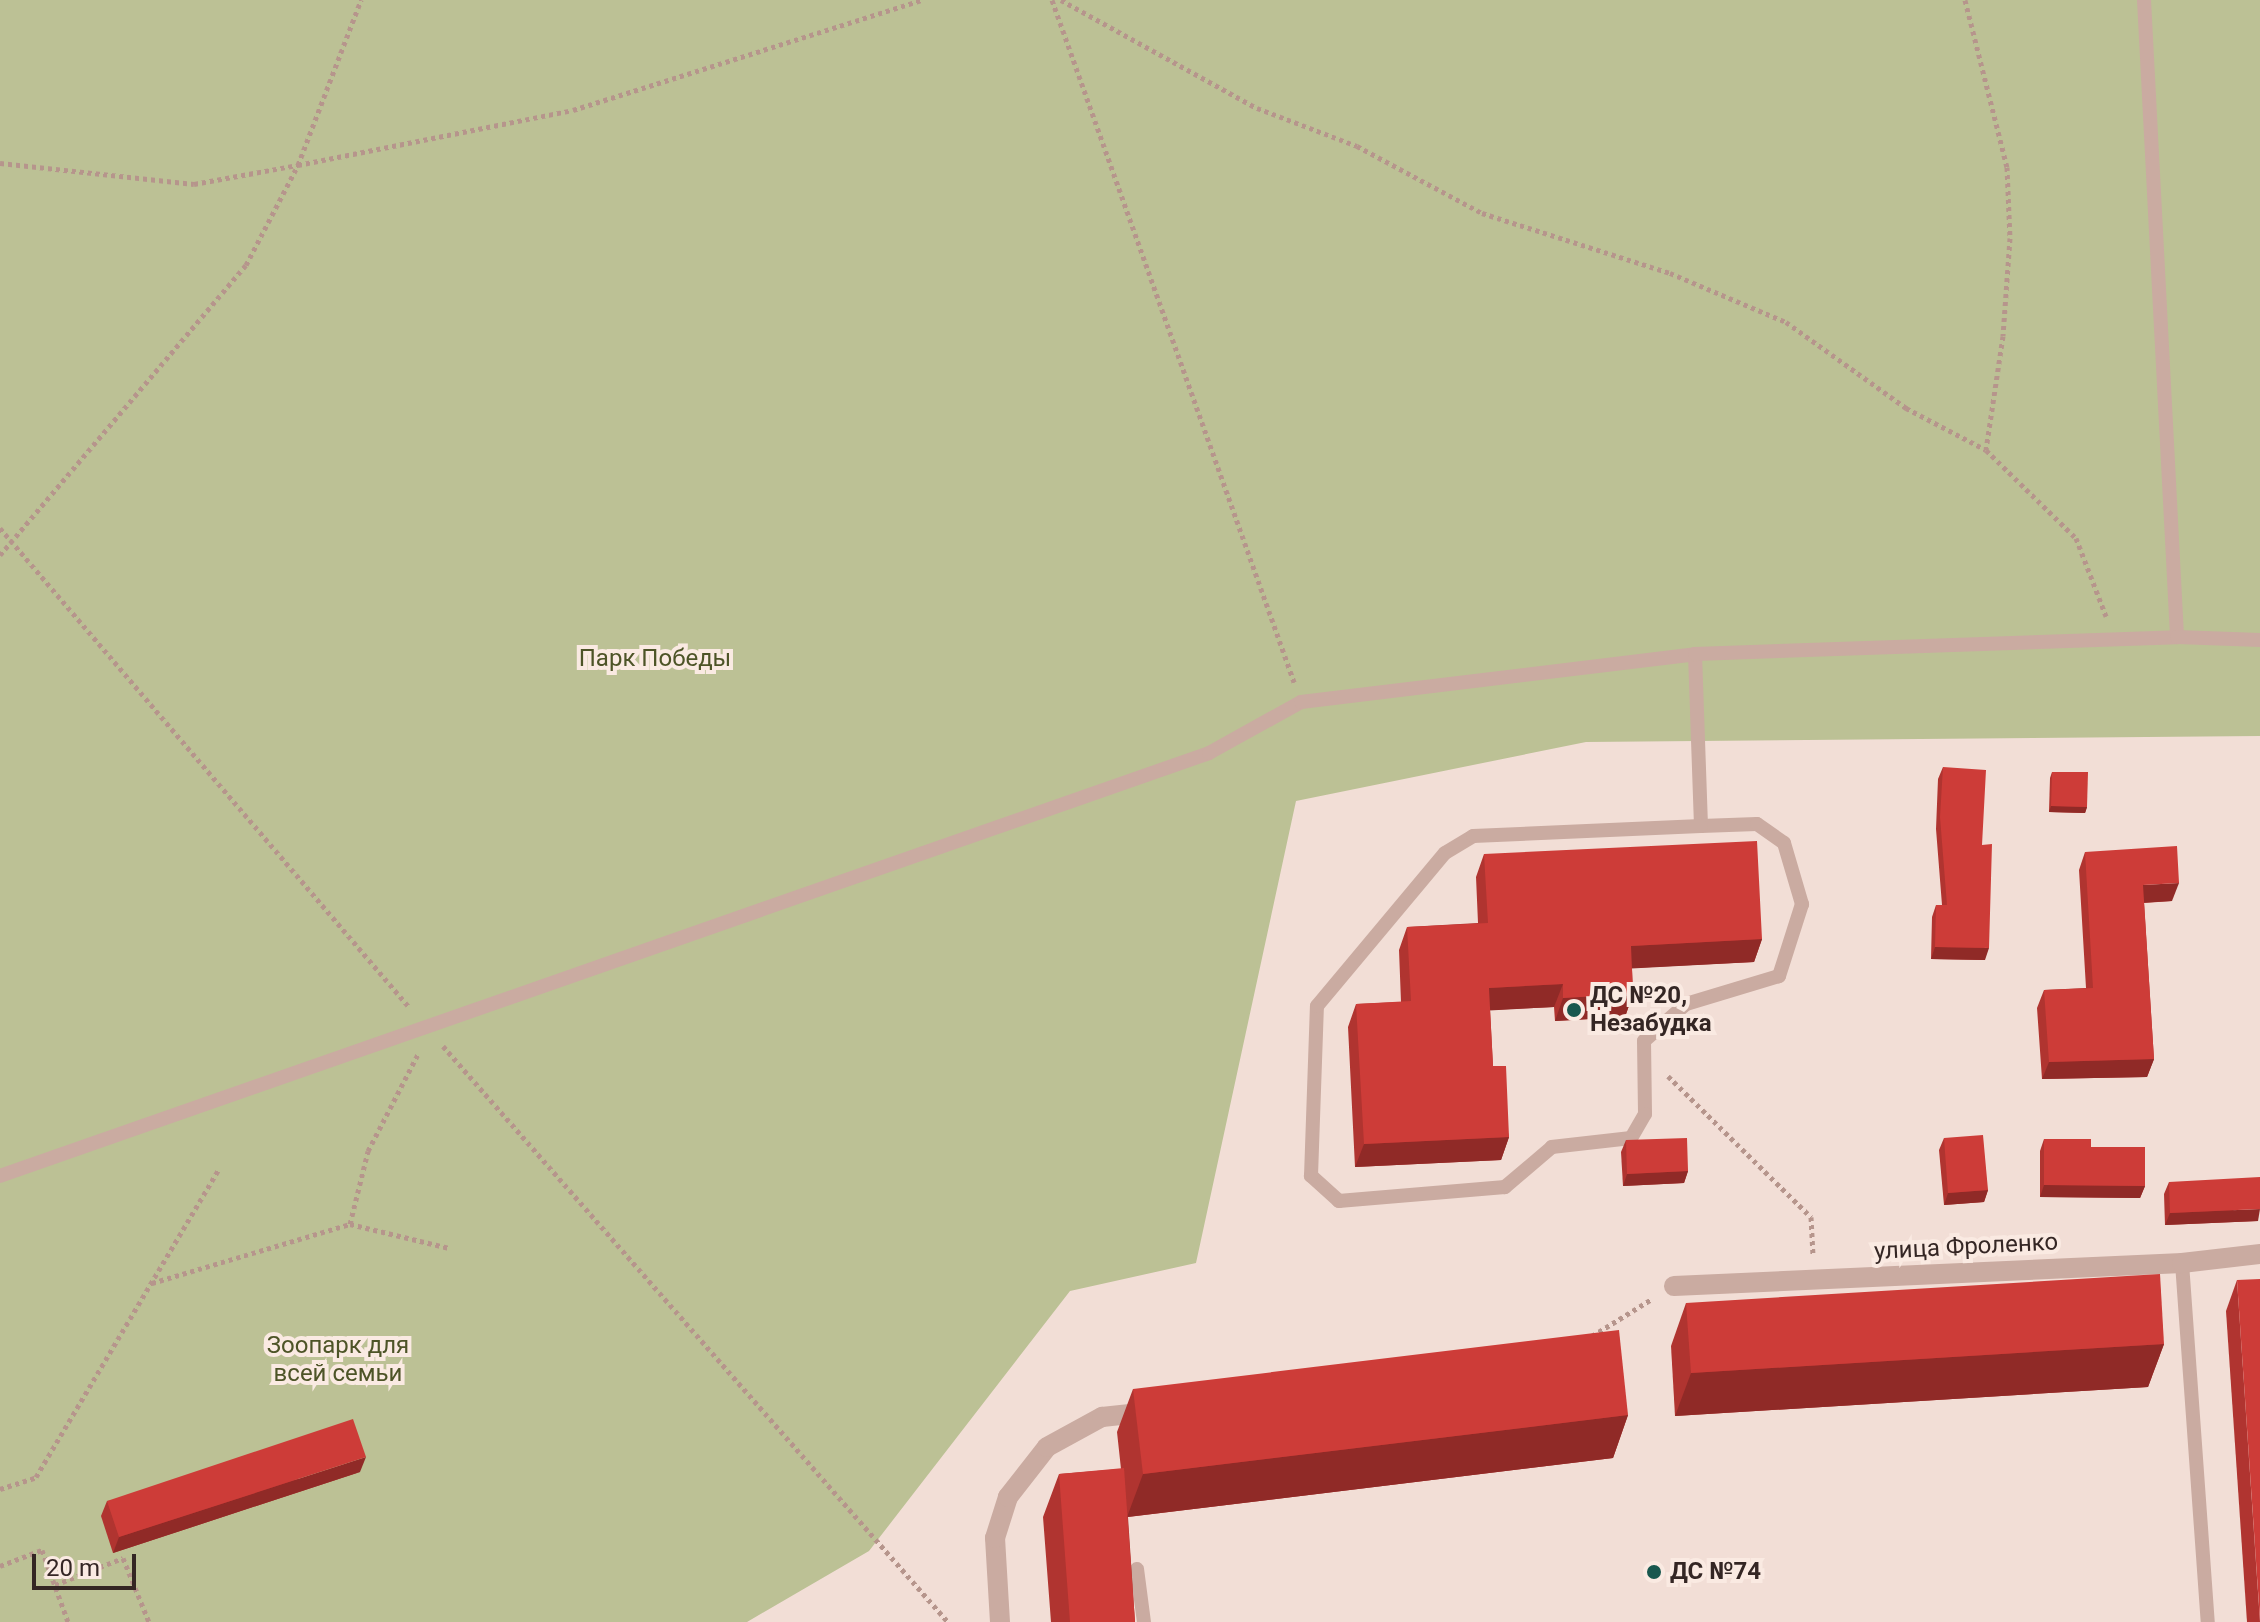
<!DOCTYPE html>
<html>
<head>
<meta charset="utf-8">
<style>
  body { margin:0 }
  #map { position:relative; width:2260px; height:1622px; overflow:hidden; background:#f2ded6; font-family:Roboto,sans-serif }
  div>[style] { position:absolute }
  .green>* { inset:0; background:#bcc195 }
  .path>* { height:5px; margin-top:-2.5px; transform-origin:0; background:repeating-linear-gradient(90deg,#b6958c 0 4px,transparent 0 8px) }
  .lane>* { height:14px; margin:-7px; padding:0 7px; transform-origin:7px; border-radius:7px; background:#caaba1 }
  .street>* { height:20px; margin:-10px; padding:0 10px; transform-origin:10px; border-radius:10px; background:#caaba1 }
  .wall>* { inset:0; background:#b03430 }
  .shaded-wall>* { inset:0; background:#902a27 }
  .building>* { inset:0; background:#cd3c38 }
  .dots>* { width:22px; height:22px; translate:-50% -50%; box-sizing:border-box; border:4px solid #faeae2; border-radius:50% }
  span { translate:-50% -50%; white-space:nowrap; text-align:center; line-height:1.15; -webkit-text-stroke:8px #faeae2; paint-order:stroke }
  .park-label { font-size:24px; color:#4d5427 }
  .poi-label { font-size:24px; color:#342624; font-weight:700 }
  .left { translate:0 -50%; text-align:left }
  .street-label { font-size:24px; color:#342624 }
  .scale { position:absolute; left:32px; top:1554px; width:104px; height:36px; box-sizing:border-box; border:4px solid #342624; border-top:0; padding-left:10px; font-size:24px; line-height:28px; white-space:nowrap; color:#342624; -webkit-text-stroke:6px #faeae2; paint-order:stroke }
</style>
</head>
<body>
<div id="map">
  <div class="green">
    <i style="clip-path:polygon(0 0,2260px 0,2260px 736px,1586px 742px,1296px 801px,1196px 1263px,1070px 1291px,869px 1551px,747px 1622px,0 1622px)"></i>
  </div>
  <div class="path">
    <i style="left:1052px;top:0;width:724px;rotate:70.46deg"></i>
    <i style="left:1061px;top:0;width:224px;rotate:28.9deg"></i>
    <i style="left:1257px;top:108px;width:107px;rotate:20.8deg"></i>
    <i style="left:1357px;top:146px;width:142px;rotate:28.2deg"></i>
    <i style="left:1482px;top:213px;width:197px;rotate:17.7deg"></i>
    <i style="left:1670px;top:273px;width:126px;rotate:22.9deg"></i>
    <i style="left:1786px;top:322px;width:148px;rotate:35.6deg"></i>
    <i style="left:1906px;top:408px;width:90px;rotate:27.7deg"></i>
    <i style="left:1986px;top:450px;width:126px;rotate:44.4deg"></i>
    <i style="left:2076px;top:538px;width:84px;rotate:69deg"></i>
    <i style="left:1965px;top:0;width:172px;rotate:75.9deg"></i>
    <i style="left:2007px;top:167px;width:71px;rotate:87.6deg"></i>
    <i style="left:2010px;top:238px;width:98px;rotate:94.1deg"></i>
    <i style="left:2003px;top:336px;width:115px;rotate:98.5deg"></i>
    <i style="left:0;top:163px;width:195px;rotate:6.2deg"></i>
    <i style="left:194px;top:184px;width:106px;rotate:-10.4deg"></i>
    <i style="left:298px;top:165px;width:280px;rotate:-11.3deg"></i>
    <i style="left:573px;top:110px;width:366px;rotate:-17.5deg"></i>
    <i style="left:0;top:528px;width:631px;rotate:49.5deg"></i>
    <i style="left:0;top:555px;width:380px;rotate:-49.7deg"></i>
    <i style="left:246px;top:265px;width:113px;rotate:-62.5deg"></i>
    <i style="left:298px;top:165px;width:177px;rotate:-69.1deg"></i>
    <i style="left:443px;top:1046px;width:766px;rotate:48.76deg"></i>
    <i style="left:1668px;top:1076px;width:201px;rotate:44.6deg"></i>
    <i style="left:1811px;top:1217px;width:37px;rotate:87deg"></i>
    <i style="left:350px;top:1224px;width:102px;rotate:13.6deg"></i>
    <i style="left:152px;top:1283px;width:207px;rotate:-16.6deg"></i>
    <i style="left:350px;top:1224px;width:75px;rotate:-76.1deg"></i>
    <i style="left:368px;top:1151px;width:109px;rotate:-62.7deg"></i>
    <i style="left:1592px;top:1336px;width:70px;rotate:-31.7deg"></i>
    <i style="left:0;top:1489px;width:38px;rotate:-18deg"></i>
    <i style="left:36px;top:1477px;width:358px;rotate:-59.3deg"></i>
    <i style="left:0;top:1566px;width:45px;rotate:-20.9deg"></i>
    <i style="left:42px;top:1550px;width:77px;rotate:70.1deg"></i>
    <i style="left:55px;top:1585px;width:73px;rotate:-21.7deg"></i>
    <i style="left:123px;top:1558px;width:69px;rotate:67.9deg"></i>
  </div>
  <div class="lane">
    <i style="left:2144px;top:0;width:638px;rotate:87.03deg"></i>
    <i style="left:1695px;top:654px;width:172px;rotate:88deg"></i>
    <i style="left:1701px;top:826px;width:56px;rotate:-2deg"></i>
    <i style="left:1757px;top:824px;width:33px;rotate:35deg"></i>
    <i style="left:1784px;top:843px;width:64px;rotate:73.6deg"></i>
    <i style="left:1802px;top:904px;width:76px;rotate:107.7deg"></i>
    <i style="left:1779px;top:976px;width:97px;rotate:163.2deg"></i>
    <i style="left:1686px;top:1004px;width:56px;rotate:138.6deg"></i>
    <i style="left:1644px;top:1041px;width:73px;rotate:89.2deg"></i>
    <i style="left:1645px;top:1114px;width:28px;rotate:120deg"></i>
    <i style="left:1631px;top:1138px;width:80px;rotate:173.5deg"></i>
    <i style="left:1552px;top:1147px;width:62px;rotate:139.6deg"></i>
    <i style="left:1505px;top:1187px;width:167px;rotate:175.2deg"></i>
    <i style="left:1339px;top:1201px;width:38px;rotate:-138deg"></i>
    <i style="left:1311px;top:1176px;width:170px;rotate:-88deg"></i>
    <i style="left:1317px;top:1006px;width:199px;rotate:-50.1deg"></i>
    <i style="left:1445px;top:853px;width:33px;rotate:-31deg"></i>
    <i style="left:1473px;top:836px;width:228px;rotate:-2.5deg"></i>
    <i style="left:0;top:1176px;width:1281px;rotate:-19.28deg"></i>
    <i style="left:1209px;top:753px;width:105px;rotate:-29deg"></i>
    <i style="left:1301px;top:702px;width:397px;rotate:-6.9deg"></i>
    <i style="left:1695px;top:654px;width:482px;rotate:-2deg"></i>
    <i style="left:2177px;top:637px;width:83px;rotate:2.1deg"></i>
    <i style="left:2182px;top:1263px;width:360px;rotate:85.9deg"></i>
    <i style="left:1137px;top:1569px;width:53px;rotate:82.5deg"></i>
  </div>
  <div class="street">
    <i style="left:1674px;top:1286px;width:509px;rotate:-2.59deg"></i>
    <i style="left:2182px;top:1263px;width:79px;rotate:-6.6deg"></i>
    <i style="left:1000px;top:1622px;width:84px;rotate:-93.4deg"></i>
    <i style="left:995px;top:1538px;width:43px;rotate:-72.4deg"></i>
    <i style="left:1008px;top:1497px;width:63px;rotate:-52deg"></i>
    <i style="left:1047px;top:1447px;width:63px;rotate:-28.6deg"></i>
    <i style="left:1102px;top:1417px;width:47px;rotate:-6.1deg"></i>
  </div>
  <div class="wall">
    <i style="clip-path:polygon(1943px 767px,1982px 845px,1985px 960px,1931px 959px,1932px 917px,1936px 905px,1942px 905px,1936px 829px,1938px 779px)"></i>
    <i style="clip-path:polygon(2052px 772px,2087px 807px,2085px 813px,2049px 812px,2050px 778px)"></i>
    <i style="clip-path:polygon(2085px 852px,2172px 901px,2144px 903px,2154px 1059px,2147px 1077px,2042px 1079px,2037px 1008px,2044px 990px,2086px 988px,2079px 870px)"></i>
    <i style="clip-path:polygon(1484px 854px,1762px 939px,1754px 962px,1632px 968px,1633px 994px,1625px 1017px,1555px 1021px,1554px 1007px,1490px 1010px,1493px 1066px,1509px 1137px,1501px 1160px,1355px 1167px,1348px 1027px,1356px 1004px,1401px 1002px,1399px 950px,1407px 927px,1478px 923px,1476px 877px)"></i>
    <i style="clip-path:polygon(1944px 1138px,1988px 1190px,1984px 1202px,1944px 1205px,1939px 1150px)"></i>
    <i style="clip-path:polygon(2044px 1139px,2091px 1147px,2145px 1186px,2140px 1198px,2040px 1197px,2040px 1151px)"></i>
    <i style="clip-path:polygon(1626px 1140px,1688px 1171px,1684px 1183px,1623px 1186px,1621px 1152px)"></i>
    <i style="clip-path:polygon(2169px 1182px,2258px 1221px,2165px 1225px,2164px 1194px)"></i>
    <i style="clip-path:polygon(2237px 1280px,2260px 1622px,2247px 1622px,2226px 1311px)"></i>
    <i style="clip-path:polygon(1686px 1303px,2164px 1344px,2148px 1387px,1675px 1416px,1671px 1346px)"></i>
    <i style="clip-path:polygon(1133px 1389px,1628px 1415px,1613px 1458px,1128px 1517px,1135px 1622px,1051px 1622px,1043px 1517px,1059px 1474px,1121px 1469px,1117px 1432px)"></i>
    <i style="clip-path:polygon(360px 1472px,113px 1553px,101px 1516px,107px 1501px)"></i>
  </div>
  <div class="shaded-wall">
    <i style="clip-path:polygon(2051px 806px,2087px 807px,2085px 813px,2049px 812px)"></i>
    <i style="clip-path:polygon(2179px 883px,2172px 901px,2137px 903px,2143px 885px)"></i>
    <i style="clip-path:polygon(1762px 939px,1754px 962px,1622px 969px,1631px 946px)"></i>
    <i style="clip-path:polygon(1935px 947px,1989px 948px,1985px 960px,1931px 959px)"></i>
    <i style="clip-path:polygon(1563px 984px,1554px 1007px,1480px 1011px,1489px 988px)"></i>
    <i style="clip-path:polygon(1633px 994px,1625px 1017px,1555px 1021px,1563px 998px)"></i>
    <i style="clip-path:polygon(2154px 1059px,2147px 1077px,2042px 1079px,2049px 1062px)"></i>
    <i style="clip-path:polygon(1509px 1137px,1501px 1160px,1355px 1167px,1364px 1144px)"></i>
    <i style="clip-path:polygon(1688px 1171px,1684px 1183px,1623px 1186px,1627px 1174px)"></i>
    <i style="clip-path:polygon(2044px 1185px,2145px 1186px,2140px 1198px,2040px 1197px)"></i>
    <i style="clip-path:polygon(1988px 1190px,1984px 1202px,1944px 1205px,1948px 1193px)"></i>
    <i style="clip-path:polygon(2260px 1209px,2258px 1221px,2165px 1225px,2170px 1213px)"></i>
    <i style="clip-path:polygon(2164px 1344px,2148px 1387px,1675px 1416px,1691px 1373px)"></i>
    <i style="clip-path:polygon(1628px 1415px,1613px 1458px,1127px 1517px,1143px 1474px)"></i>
    <i style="clip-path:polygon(366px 1457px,360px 1472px,113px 1553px,119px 1537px)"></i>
  </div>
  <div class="building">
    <i style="clip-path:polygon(1943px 767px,1986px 770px,1982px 845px,1992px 844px,1989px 948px,1935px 947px,1936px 905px,1947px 905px,1940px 817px)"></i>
    <i style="clip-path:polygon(2052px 772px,2088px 772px,2087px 807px,2051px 806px)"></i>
    <i style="clip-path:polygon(1757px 841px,1762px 939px,1631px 946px,1633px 994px,1563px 998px,1563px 984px,1489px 988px,1493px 1066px,1506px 1066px,1509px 1137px,1364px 1144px,1356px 1004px,1411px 1001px,1407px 927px,1488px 923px,1484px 854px)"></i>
    <i style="clip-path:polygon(2177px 846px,2179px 883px,2143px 885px,2154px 1059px,2049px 1062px,2044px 990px,2093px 988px,2085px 852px)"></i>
    <i style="clip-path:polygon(1983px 1135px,1988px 1190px,1948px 1193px,1944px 1138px)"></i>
    <i style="clip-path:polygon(1687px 1138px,1688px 1171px,1627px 1174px,1626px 1140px)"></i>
    <i style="clip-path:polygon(2044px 1139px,2091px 1139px,2091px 1147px,2145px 1147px,2145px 1186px,2044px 1185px)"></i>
    <i style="clip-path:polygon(2260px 1177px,2260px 1209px,2170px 1213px,2169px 1182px)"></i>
    <i style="clip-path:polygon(2160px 1274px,2164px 1344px,1691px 1373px,1686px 1303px)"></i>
    <i style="clip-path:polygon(2260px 1279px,2260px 1620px,2237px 1280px)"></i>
    <i style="clip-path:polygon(1619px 1330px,1628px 1415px,1143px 1474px,1133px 1389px)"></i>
    <i style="clip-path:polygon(353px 1419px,366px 1457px,119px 1537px,107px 1501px)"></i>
    <i style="clip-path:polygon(1124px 1468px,1135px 1622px,1070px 1622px,1059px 1474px)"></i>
  </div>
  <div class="dots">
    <i style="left:1574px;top:1010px;background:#18574e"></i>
    <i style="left:1654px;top:1572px;background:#18574e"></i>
  </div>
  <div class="park-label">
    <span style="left:655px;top:659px">Парк Победы</span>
    <span style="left:338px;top:1360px">Зоопарк для<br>всей семьи</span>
  </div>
  <div class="poi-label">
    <span class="left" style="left:1590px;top:1010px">ДС №20,<br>Незабудка</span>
    <span class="left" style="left:1670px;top:1572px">ДС №74</span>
  </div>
  <div class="street-label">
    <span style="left:1966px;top:1247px;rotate:-3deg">улица Фроленко</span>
  </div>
  <div class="scale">20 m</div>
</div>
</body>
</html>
